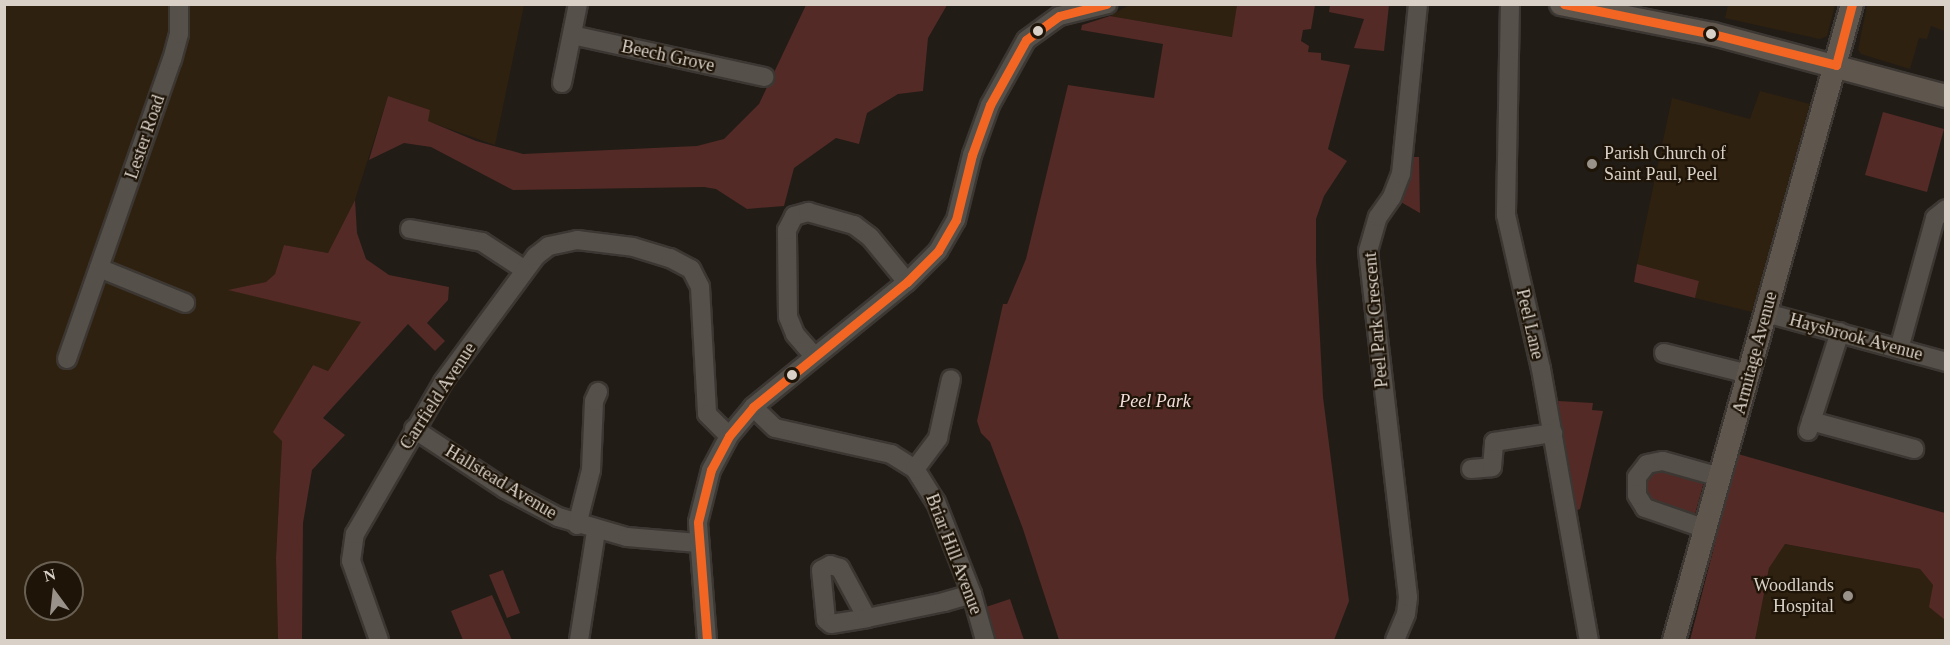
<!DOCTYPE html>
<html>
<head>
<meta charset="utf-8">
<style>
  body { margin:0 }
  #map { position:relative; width:1950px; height:645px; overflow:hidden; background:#221c16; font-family:Georgia,serif }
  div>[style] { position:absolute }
  .built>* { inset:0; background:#2f2110 }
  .green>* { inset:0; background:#532a26 }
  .roads { filter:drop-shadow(2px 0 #3c3732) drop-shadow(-2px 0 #3c3732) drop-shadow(0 2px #3c3732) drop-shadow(0 -2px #3c3732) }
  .minor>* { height:18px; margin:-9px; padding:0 9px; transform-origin:9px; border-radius:9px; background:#55504a }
  .major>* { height:22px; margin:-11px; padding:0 11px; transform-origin:11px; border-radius:11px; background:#5f564e }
  .bus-1>* { height:9px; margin:-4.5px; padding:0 4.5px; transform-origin:4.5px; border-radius:4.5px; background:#f26522 }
  .dots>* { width:16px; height:16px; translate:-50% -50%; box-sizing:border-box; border:3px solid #1e1407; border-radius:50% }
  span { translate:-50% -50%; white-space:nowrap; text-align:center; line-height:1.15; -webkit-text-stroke:4.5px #1e1407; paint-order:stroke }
  .street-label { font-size:18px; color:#d9d1c8 }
  .poi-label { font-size:18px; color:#d9d1c8 }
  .left { translate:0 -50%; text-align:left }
  .right { translate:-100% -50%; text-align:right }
  .park-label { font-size:18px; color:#f4dedc; font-style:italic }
  .frame { position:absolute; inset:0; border:6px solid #d9d1c8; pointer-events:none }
  .north { position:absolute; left:24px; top:561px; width:60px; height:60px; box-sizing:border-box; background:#1e1407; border:2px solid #696054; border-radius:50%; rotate:345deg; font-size:16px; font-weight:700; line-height:24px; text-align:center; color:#d9d1c8 }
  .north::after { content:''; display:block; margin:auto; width:21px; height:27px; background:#99928a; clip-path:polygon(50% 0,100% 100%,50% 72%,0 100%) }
</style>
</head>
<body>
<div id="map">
  <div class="built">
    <i style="clip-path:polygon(evenodd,4px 5px,524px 5px,495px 145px,427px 121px,430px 110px,388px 96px,355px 200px,328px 253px,284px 245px,275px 274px,266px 282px,230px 290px,361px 322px,328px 371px,312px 365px,282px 440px,276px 558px,278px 640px,5px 640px,4px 5px,36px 573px,72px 573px,72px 609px,36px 609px,36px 573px)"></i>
    <i style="clip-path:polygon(1129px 5px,1237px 5px,1233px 37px,1110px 16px)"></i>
    <i style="clip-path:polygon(1728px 5px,1728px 4px,1835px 5px,1827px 36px,1820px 39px,1725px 18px)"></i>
    <i style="clip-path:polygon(1867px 5px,1945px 5px,1945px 31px,1931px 26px,1927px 39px,1919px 38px,1910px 69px,1861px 54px,1858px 50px)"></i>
    <i style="clip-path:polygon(1760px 91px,1810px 104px,1752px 312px,1695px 298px,1699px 281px,1637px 264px,1672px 98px,1750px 119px)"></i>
    <i style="clip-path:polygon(1784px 544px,1920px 569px,1933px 585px,1930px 607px,1945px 620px,1945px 640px,1755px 640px,1769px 568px)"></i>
  </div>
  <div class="green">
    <i style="clip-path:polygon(806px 5px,947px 5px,928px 38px,923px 91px,898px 94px,867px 113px,859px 144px,836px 138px,794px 168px,784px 206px,747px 209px,716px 189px,704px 187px,513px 190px,431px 147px,404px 143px,369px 160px,388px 96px,430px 110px,428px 121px,476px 141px,523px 154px,697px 146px,724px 139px,759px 104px)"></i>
    <i style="clip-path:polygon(1237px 5px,1315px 5px,1311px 29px,1303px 30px,1301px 41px,1309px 46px,1308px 52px,1321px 53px,1321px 60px,1350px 65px,1328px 149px,1347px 161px,1324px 196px,1316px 219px,1316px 261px,1323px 397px,1349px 601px,1334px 640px,1059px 640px,1023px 529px,990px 442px,981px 433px,977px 421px,1003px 304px,1007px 304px,1026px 259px,1068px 85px,1154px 98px,1163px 44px,1081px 30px,1082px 25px,1110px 16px,1232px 37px)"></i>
    <i style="clip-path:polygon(1330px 5px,1389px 5px,1384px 51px,1354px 48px,1364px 19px,1329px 12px)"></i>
    <i style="clip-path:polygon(1883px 112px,1944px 129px,1927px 192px,1865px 175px)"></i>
    <i style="clip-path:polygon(1411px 157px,1419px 157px,1420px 213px,1399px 201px,1408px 182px)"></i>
    <i style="clip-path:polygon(355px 200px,357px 233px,366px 259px,389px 275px,449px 287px,448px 300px,427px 323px,445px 341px,435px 351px,408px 324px,323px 418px,345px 435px,312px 470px,303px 523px,302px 640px,278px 640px,276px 558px,282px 441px,273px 432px,313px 365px,328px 371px,361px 322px,228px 290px,266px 282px,275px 274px,284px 245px,328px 253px)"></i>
    <i style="clip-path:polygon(1637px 264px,1699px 281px,1695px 298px,1634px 282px)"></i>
    <i style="clip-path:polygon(1558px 401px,1593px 403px,1592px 410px,1603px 411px,1580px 509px,1575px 511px)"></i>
    <i style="clip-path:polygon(1738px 454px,1945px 513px,1945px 620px,1929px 607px,1933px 585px,1920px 569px,1785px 544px,1769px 568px,1755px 640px,1690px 640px)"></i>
    <i style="clip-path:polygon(1656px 467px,1705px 478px,1694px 518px,1650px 506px,1641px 483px)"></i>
    <i style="clip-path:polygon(503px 570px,520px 613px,507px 618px,489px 575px)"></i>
    <i style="clip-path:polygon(492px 595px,512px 640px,463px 640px,451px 611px)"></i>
    <i style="clip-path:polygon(1010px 599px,1024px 640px,994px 640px,986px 607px)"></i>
  </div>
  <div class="roads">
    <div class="minor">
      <i style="left:1510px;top:4px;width:211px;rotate:91.1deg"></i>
      <i style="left:1506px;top:215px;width:158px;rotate:77.2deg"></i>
      <i style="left:1541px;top:369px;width:275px;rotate:80deg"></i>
      <i style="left:572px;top:35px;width:197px;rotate:12.3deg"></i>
      <i style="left:562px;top:83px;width:81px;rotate:-78.6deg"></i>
      <i style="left:410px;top:229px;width:73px;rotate:10.2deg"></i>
      <i style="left:482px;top:242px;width:51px;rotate:33.1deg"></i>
      <i style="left:99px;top:268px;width:93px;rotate:22.1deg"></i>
      <i style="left:1766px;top:313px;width:187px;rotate:15.2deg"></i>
      <i style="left:1899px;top:349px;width:136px;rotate:-74.6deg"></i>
      <i style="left:1935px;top:218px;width:14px;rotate:-39deg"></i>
      <i style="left:1664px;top:353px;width:88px;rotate:13.9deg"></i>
      <i style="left:814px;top:356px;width:29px;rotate:-131deg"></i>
      <i style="left:795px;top:334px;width:18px;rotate:-112deg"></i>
      <i style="left:788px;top:317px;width:87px;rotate:-90.7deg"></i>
      <i style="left:787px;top:230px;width:16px;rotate:-63deg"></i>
      <i style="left:794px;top:216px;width:15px;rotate:-16deg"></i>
      <i style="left:808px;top:212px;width:48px;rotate:15.8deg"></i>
      <i style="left:854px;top:225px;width:20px;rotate:37deg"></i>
      <i style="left:870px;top:237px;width:58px;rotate:50.6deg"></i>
      <i style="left:67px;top:359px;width:317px;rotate:-70.7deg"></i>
      <i style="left:172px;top:60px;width:27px;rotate:-75deg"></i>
      <i style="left:179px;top:34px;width:30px;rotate:-90deg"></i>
      <i style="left:753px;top:407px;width:30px;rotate:44deg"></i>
      <i style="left:775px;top:428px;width:119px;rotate:12.6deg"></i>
      <i style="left:891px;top:454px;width:28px;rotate:32deg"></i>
      <i style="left:915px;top:469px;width:39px;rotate:58deg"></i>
      <i style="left:936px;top:502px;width:99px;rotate:68.6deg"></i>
      <i style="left:972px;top:594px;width:48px;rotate:74.2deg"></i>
      <i style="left:1811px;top:421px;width:107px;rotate:15.2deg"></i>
      <i style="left:414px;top:429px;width:109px;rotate:33.4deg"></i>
      <i style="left:505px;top:489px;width:60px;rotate:27.8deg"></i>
      <i style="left:558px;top:517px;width:72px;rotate:16.2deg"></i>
      <i style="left:627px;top:537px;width:71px;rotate:4.8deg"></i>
      <i style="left:1808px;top:431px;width:104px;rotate:-72.1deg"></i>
      <i style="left:915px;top:469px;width:39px;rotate:-53deg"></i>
      <i style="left:938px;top:438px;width:60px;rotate:-77.6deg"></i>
      <i style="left:1471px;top:469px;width:21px;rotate:-5deg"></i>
      <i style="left:1492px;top:467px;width:25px;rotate:-85deg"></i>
      <i style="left:1494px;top:442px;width:60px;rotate:-8.7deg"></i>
      <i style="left:577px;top:525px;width:57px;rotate:-75.7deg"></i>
      <i style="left:591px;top:470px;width:69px;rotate:-87.5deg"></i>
      <i style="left:594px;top:401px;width:10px;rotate:-66deg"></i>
      <i style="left:1706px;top:529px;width:65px;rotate:-161deg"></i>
      <i style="left:1645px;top:508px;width:15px;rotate:-122deg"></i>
      <i style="left:1637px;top:495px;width:18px;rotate:-90deg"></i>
      <i style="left:1637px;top:477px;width:16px;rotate:-52deg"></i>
      <i style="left:1647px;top:464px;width:16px;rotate:-11deg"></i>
      <i style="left:1663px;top:461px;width:59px;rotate:15.7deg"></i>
      <i style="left:867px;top:618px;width:57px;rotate:-118.4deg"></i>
      <i style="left:840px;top:568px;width:10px;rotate:-163deg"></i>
      <i style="left:830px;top:565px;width:10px;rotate:151deg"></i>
      <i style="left:821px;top:570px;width:50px;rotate:84.3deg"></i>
      <i style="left:826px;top:620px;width:6px;rotate:39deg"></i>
      <i style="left:831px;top:624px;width:36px;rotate:-9deg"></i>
      <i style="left:867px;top:618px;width:79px;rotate:-11.7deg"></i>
      <i style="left:944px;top:602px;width:29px;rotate:-16deg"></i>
      <i style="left:379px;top:640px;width:84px;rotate:-109.5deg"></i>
      <i style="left:351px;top:561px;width:27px;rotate:-82deg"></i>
      <i style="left:355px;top:534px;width:176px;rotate:-59.9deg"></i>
      <i style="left:443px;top:382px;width:157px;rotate:-53.6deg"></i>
      <i style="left:536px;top:256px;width:16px;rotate:-38deg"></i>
      <i style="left:549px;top:246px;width:29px;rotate:-12deg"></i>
      <i style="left:577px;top:240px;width:56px;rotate:7.1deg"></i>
      <i style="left:633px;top:247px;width:39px;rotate:17deg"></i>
      <i style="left:670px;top:258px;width:24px;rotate:28deg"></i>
      <i style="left:691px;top:269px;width:20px;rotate:63deg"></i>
      <i style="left:700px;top:287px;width:127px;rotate:86.8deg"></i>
      <i style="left:707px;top:414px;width:31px;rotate:45deg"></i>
      <i style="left:579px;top:640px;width:110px;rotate:-81.1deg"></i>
      <i style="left:707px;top:640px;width:118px;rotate:-94.4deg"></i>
      <i style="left:698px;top:522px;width:54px;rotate:-76deg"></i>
      <i style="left:711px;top:470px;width:38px;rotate:-62deg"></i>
      <i style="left:729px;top:436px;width:38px;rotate:-50deg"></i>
      <i style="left:753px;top:407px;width:198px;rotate:-39.1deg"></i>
      <i style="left:907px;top:282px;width:44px;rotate:-45deg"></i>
      <i style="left:938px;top:251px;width:36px;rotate:-60deg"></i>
      <i style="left:956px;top:220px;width:67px;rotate:-76.2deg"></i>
      <i style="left:972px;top:155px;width:53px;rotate:-70.2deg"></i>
      <i style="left:990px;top:105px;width:74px;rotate:-61deg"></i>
      <i style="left:1026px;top:40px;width:41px;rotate:-36deg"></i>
      <i style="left:1059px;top:16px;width:50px;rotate:-13.8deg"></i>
      <i style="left:1395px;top:640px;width:28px;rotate:-67deg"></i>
      <i style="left:1406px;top:614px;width:17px;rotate:-83deg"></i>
      <i style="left:1408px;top:597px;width:348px;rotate:-96.6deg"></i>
      <i style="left:1368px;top:251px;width:35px;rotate:-74deg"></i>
      <i style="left:1378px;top:217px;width:24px;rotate:-55deg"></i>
      <i style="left:1392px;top:197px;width:25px;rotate:-69deg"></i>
      <i style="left:1401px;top:174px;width:171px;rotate:-84.3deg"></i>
    </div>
    <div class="major">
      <i style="left:1561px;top:4px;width:155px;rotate:11.2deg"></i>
      <i style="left:1713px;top:34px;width:241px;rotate:14.9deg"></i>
      <i style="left:1674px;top:640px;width:660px;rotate:-74.36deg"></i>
    </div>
  </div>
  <div class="bus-1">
    <i style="left:1564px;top:4px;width:152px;rotate:11.4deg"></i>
    <i style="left:1713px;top:34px;width:127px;rotate:14.1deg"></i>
    <i style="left:1836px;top:65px;width:63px;rotate:-75.3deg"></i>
    <i style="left:707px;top:640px;width:118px;rotate:-94.4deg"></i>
    <i style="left:698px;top:522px;width:54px;rotate:-76deg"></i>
    <i style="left:711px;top:470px;width:38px;rotate:-62deg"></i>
    <i style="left:729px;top:436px;width:38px;rotate:-50deg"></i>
    <i style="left:753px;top:407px;width:198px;rotate:-39.1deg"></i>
    <i style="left:907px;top:282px;width:44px;rotate:-45deg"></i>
    <i style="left:938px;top:251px;width:36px;rotate:-60deg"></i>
    <i style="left:956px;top:220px;width:67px;rotate:-76.2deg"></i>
    <i style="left:972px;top:155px;width:53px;rotate:-70.2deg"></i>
    <i style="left:990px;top:105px;width:74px;rotate:-61deg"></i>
    <i style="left:1026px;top:40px;width:41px;rotate:-36deg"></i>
    <i style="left:1059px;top:16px;width:49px;rotate:-14.3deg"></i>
  </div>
  <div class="dots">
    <i style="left:1038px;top:31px;background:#d9d1c8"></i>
    <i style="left:1711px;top:34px;background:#d9d1c8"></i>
    <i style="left:1592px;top:164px;background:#99928a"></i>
    <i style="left:792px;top:375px;background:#d9d1c8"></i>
    <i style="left:1848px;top:596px;background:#99928a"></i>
  </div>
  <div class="street-label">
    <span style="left:668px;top:56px;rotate:12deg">Beech Grove</span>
    <span style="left:145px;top:137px;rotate:-71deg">Lester Road</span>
    <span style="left:1376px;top:320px;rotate:-95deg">Peel Park Crescent</span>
    <span style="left:1530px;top:324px;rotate:77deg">Peel Lane</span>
    <span style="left:1856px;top:337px;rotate:15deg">Haysbrook Avenue</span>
    <span style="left:1755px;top:353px;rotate:-75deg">Armitage Avenue</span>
    <span style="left:438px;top:396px;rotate:-57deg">Carrfield Avenue</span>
    <span style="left:501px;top:482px;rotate:31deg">Hallstead Avenue</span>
    <span style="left:954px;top:554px;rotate:69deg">Briar Hill Avenue</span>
  </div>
  <div class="poi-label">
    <span class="left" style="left:1604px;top:164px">Parish Church of<br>Saint Paul, Peel</span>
    <span class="right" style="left:1834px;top:596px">Woodlands<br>Hospital</span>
  </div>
  <div class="park-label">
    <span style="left:1155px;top:401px">Peel Park</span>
  </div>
  <div class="frame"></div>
  <div class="north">N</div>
</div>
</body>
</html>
